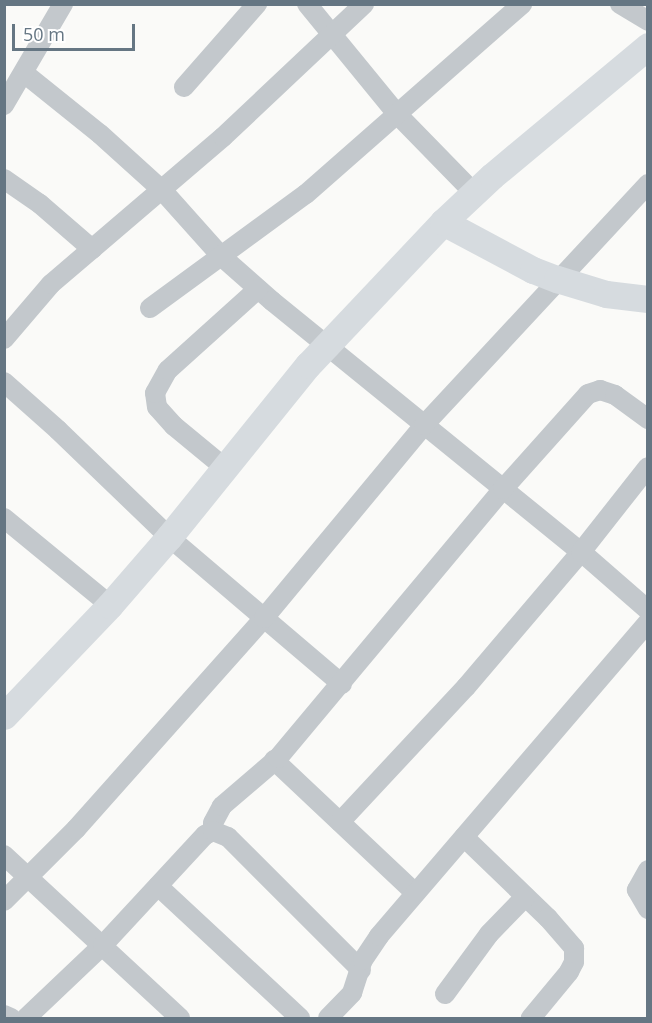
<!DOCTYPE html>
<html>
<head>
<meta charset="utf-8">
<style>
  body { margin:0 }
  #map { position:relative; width:652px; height:1023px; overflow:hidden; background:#fafaf8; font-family:"Open Sans",sans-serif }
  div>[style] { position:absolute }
  .street>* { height:20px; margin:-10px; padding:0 10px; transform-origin:10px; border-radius:10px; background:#c3c8cc }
  .secondary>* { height:27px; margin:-13.5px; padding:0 13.5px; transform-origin:13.5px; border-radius:13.5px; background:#d6dbdf }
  span { translate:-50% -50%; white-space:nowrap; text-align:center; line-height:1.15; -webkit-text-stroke:6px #fff; paint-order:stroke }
  .frame { position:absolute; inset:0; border:6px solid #657683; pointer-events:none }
  .scale { position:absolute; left:12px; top:24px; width:123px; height:27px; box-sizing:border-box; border:3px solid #657683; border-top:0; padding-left:8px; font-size:18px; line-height:21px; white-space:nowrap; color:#657683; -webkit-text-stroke:4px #fff; paint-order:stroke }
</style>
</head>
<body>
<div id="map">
  <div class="street">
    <i style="left:307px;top:4px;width:142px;rotate:50.7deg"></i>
    <i style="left:397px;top:114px;width:110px;rotate:45.7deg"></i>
    <i style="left:620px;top:4px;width:33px;rotate:31deg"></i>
    <i style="left:24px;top:73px;width:97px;rotate:38.8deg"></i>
    <i style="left:100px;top:134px;width:84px;rotate:42.1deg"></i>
    <i style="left:162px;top:190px;width:89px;rotate:48.2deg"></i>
    <i style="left:221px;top:256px;width:68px;rotate:41.4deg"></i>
    <i style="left:272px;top:301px;width:405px;rotate:39.1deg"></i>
    <i style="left:586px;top:556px;width:82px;rotate:41.1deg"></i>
    <i style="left:184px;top:87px;width:111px;rotate:-48.7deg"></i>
    <i style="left:4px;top:105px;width:117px;rotate:-59.7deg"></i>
    <i style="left:4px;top:179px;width:44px;rotate:34.8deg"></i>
    <i style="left:40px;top:204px;width:69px;rotate:40.9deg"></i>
    <i style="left:150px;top:308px;width:193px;rotate:-36.2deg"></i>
    <i style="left:306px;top:194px;width:288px;rotate:-41.3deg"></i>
    <i style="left:4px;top:339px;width:72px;rotate:-49.5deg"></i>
    <i style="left:51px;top:284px;width:226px;rotate:-40.5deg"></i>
    <i style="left:223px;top:137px;width:194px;rotate:-43.3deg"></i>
    <i style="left:4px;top:382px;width:72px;rotate:41.6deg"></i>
    <i style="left:58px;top:430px;width:154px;rotate:43.9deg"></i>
    <i style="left:169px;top:537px;width:227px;rotate:40.4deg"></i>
    <i style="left:225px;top:468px;width:66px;rotate:-140.5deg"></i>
    <i style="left:174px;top:426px;width:25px;rotate:-132deg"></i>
    <i style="left:157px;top:407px;width:14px;rotate:-98deg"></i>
    <i style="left:155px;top:393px;width:26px;rotate:-61deg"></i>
    <i style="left:168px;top:370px;width:121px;rotate:-42deg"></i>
    <i style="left:4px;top:518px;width:137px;rotate:39.4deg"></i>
    <i style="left:274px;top:760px;width:194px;rotate:43.3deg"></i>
    <i style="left:340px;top:822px;width:185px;rotate:-47deg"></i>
    <i style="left:466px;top:687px;width:177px;rotate:-49.6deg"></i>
    <i style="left:581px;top:552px;width:108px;rotate:-51.8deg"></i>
    <i style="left:213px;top:831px;width:8px;rotate:-90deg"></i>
    <i style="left:213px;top:823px;width:19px;rotate:-62deg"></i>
    <i style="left:222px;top:806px;width:74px;rotate:-40.6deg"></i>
    <i style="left:278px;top:758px;width:351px;rotate:-50.1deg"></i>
    <i style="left:503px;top:489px;width:127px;rotate:-48.2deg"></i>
    <i style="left:588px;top:394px;width:13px;rotate:-18deg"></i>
    <i style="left:600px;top:390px;width:16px;rotate:18deg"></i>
    <i style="left:615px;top:395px;width:41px;rotate:36deg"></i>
    <i style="left:464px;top:837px;width:117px;rotate:44deg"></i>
    <i style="left:548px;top:918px;width:40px;rotate:49deg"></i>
    <i style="left:574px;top:948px;width:14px;rotate:90deg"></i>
    <i style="left:574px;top:962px;width:11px;rotate:117deg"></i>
    <i style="left:569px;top:972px;width:60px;rotate:129.6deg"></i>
    <i style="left:4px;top:855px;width:240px;rotate:42.8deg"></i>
    <i style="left:648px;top:870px;width:23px;rotate:119deg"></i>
    <i style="left:637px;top:890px;width:22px;rotate:60deg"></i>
    <i style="left:158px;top:886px;width:194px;rotate:42.9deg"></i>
    <i style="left:4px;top:901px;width:102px;rotate:-45deg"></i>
    <i style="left:76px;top:829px;width:283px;rotate:-48.3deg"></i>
    <i style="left:264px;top:618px;width:251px;rotate:-50.3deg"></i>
    <i style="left:424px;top:425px;width:329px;rotate:-47.1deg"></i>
    <i style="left:445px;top:994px;width:74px;rotate:-53.7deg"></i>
    <i style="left:489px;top:934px;width:52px;rotate:-45.8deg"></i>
    <i style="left:4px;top:1015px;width:8px;rotate:23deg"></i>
    <i style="left:26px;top:1018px;width:106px;rotate:-43.5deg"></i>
    <i style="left:103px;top:945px;width:150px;rotate:-47.2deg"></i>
    <i style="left:205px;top:835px;width:9px;rotate:-27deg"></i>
    <i style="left:213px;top:831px;width:16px;rotate:22deg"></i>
    <i style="left:228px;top:837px;width:188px;rotate:45deg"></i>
    <i style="left:328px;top:1018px;width:35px;rotate:-46deg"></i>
    <i style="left:352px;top:993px;width:35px;rotate:-72deg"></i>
    <i style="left:363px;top:960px;width:29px;rotate:-56deg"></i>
    <i style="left:379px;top:936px;width:413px;rotate:-49.4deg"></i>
  </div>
  <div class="secondary">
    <i style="left:443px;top:222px;width:102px;rotate:28.1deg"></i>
    <i style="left:533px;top:270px;width:26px;rotate:21deg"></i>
    <i style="left:557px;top:279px;width:51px;rotate:17deg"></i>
    <i style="left:606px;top:294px;width:42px;rotate:6.8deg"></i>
    <i style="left:4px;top:716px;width:153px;rotate:-46.3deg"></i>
    <i style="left:110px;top:605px;width:90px;rotate:-49.1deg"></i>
    <i style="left:169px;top:537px;width:221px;rotate:-51.1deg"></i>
    <i style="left:308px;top:365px;width:197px;rotate:-46.6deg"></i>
    <i style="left:443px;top:222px;width:67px;rotate:-43.2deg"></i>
    <i style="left:492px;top:176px;width:203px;rotate:-39.8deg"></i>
  </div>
  <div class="frame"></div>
  <div class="scale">50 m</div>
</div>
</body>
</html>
